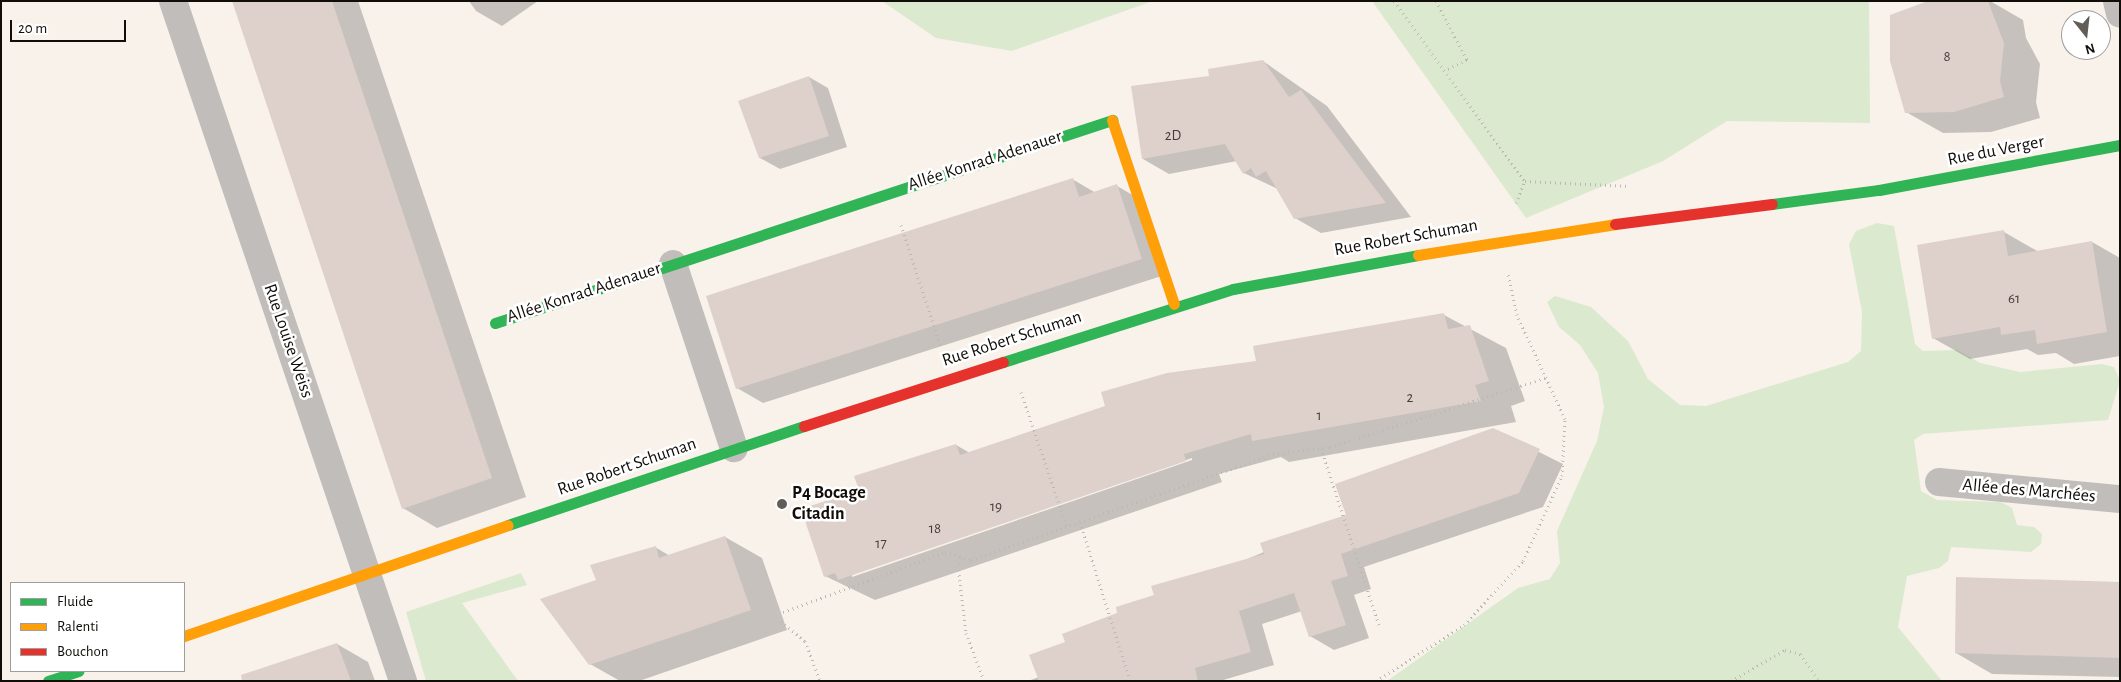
<!DOCTYPE html>
<html>
<head>
<meta charset="utf-8">
<style>
  body { margin:0 }
  #map { position:relative; width:2121px; height:682px; overflow:hidden; background:#f8f2eb; font-family:"Alegreya Sans",sans-serif }
  div>[style] { position:absolute }
  .green>* { inset:0; background:#dbe9cf }
  .shadow>* { inset:0; background:#0003 }
  .building>* { inset:0; background:#ded0cb }
  .path>* { height:3px; margin-top:-1.5px; transform-origin:0; background:repeating-linear-gradient(90deg,#bcb8b5 0 1px,transparent 0 5px) }
  .street>* { height:28px; margin:-14px; padding:0 14px; transform-origin:14px; border-radius:14px; background:#c1bdbb }
  .fast>* { height:11px; margin:-5.5px; padding:0 5.5px; transform-origin:5.5px; border-radius:5.5px; background:#30b455 }
  .slow>* { height:11px; margin:-5.5px; padding:0 5.5px; transform-origin:5.5px; border-radius:5.5px; background:#ff9f0a }
  .jam>* { height:11px; margin:-5.5px; padding:0 5.5px; transform-origin:5.5px; border-radius:5.5px; background:#e5322d }
  .dots>* { width:14px; height:14px; translate:-50% -50%; box-sizing:border-box; border:2px solid #fff; border-radius:50% }
  span { translate:-50% -50%; white-space:nowrap; text-align:center; line-height:1.15; -webkit-text-stroke:5px #fff; paint-order:stroke }
  .number-label { font-size:15px; color:#443e3a }
  .number-label span { -webkit-text-stroke-width:0 }
  .street-label { font-size:18px; color:#110d09 }
  .poi-label { font-size:18px; color:#110d09; font-weight:700 }
  .left { translate:0 -50%; text-align:left }
  .frame { position:absolute; inset:0; border:2px solid #110d09; pointer-events:none }
  .legend { position:absolute; left:10px; top:582px; width:175px; height:90px; box-sizing:border-box; background:#fff; border:1px solid #a09e9d; margin:0; padding:6px 9px; list-style:none; font-size:15px; color:#110d09 }
  .legend li { display:flex; align-items:center; gap:10px; height:25px }
  .legend b { width:25px; border:1px solid #a09e9d }
  .north { position:absolute; left:2061px; top:10px; width:50px; height:50px; box-sizing:border-box; background:#fff; border:1px solid #a09e9d; border-radius:50%; rotate:164deg; font-size:14px; font-weight:700; line-height:20px; text-align:center; color:#110d09 }
  .north::after { content:''; display:block; margin:auto; width:18px; height:22px; background:#625d58; clip-path:polygon(50% 0,100% 100%,50% 72%,0 100%) }
  .scale { position:absolute; left:10px; top:20px; width:116px; height:22px; box-sizing:border-box; border:2px solid #110d09; border-top:0; padding-left:6px; font-size:15px; line-height:18px; white-space:nowrap; color:#110d09; -webkit-text-stroke:4px #fff; paint-order:stroke }
</style>
</head>
<body>
<div id="map">
  <div class="green">
    <i style="clip-path:polygon(882px 1px,1153px 1px,1012px 51px,936px 38px)"></i>
    <i style="clip-path:polygon(1372px 1px,1869px 1px,1870px 123px,1727px 121px,1663px 161px,1526px 218px)"></i>
    <i style="clip-path:polygon(1877px 223px,1894px 226px,1915px 344px,1923px 351px,1957px 350px,1980px 363px,2020px 372px,2102px 364px,2114px 367px,2120px 381px,2108px 420px,1923px 434px,1914px 440px,1921px 491px,1937px 500px,2001px 502px,2012px 508px,2017px 525px,2034px 527px,2042px 534px,2041px 544px,2031px 552px,1951px 547px,1948px 561px,1939px 568px,1907px 576px,1898px 627px,1942px 681px,1387px 681px,1518px 588px,1550px 579px,1560px 563px,1557px 531px,1597px 441px,1604px 407px,1598px 373px,1580px 345px,1559px 327px,1547px 302px,1555px 296px,1591px 307px,1628px 341px,1648px 379px,1680px 405px,1706px 406px,1848px 362px,1861px 351px,1862px 312px,1849px 244px,1856px 231px)"></i>
    <i style="clip-path:polygon(521px 573px,527px 585px,462px 603px,518px 681px,426px 681px,406px 612px)"></i>
  </div>
  <div class="shadow">
    <i style="clip-path:polygon(233px 1px,358px 1px,526px 497px,437px 528px,403px 508px)"></i>
    <i style="clip-path:polygon(469px 1px,538px 1px,502px 26px,476px 11px)"></i>
    <i style="clip-path:polygon(1976px 1px,1990px 1px,2023px 20px,2026px 38px,2040px 64px,2036px 102px,2040px 118px,1991px 132px,1943px 133px,1906px 112px)"></i>
    <i style="clip-path:polygon(1263px 61px,1327px 106px,1411px 217px,1321px 233px,1295px 218px,1278px 189px,1244px 173px,1237px 161px,1169px 174px,1143px 159px,1210px 77px)"></i>
    <i style="clip-path:polygon(809px 77px,828px 88px,847px 147px,780px 169px,760px 158px)"></i>
    <i style="clip-path:polygon(1072px 179px,1096px 193px,1117px 186px,1143px 201px,1168px 274px,763px 403px,737px 388px)"></i>
    <i style="clip-path:polygon(2004px 232px,2039px 252px,2092px 242px,2120px 258px,2120px 356px,2074px 364px,2056px 353px,2038px 355px,2027px 349px,1970px 359px,1933px 338px)"></i>
    <i style="clip-path:polygon(evenodd,1444px 315px,1506px 348px,1525px 401px,1511px 406px,1516px 422px,1289px 462px,1281px 457px,1219px 474px,1222px 482px,875px 600px,825px 576px,860px 491px,855px 477px,956px 445px,970px 453px,1257px 362px,1444px 315px,1192px 458px,1192px 460px,852px 577px,852px 574px,1192px 458px)"></i>
    <i style="clip-path:polygon(1493px 429px,1563px 464px,1543px 507px,1364px 567px,1371px 589px,1354px 595px,1369px 638px,1334px 650px,1310px 636px,1302px 611px,1262px 624px,1274px 665px,1220px 681px,1028px 681px,1039px 677px,1066px 642px,1119px 614px,1348px 516px)"></i>
    <i style="clip-path:polygon(725px 537px,762px 558px,787px 630px,639px 681px,620px 681px,590px 664px,598px 581px,655px 547px,670px 556px)"></i>
    <i style="clip-path:polygon(2120px 583px,2120px 677px,1992px 674px,1956px 653px)"></i>
    <i style="clip-path:polygon(337px 644px,368px 662px,375px 681px,256px 681px,253px 673px)"></i>
  </div>
  <div class="building">
    <i style="clip-path:polygon(232px 1px,332px 1px,492px 478px,402px 509px)"></i>
    <i style="clip-path:polygon(1928px 1px,1988px 1px,2004px 43px,2000px 81px,2004px 97px,1954px 112px,1905px 113px,1890px 61px,1890px 15px)"></i>
    <i style="clip-path:polygon(1263px 60px,1289px 97px,1301px 90px,1386px 203px,1294px 219px,1266px 171px,1256px 177px,1251px 168px,1243px 174px,1225px 144px,1142px 159px,1131px 86px,1209px 76px,1208px 69px)"></i>
    <i style="clip-path:polygon(809px 76px,829px 136px,759px 158px,738px 101px)"></i>
    <i style="clip-path:polygon(1073px 178px,1079px 197px,1117px 184px,1142px 259px,736px 389px,706px 296px)"></i>
    <i style="clip-path:polygon(2004px 230px,2008px 256px,2092px 241px,2107px 332px,2037px 344px,2035px 330px,2001px 335px,2000px 327px,1932px 339px,1917px 245px)"></i>
    <i style="clip-path:polygon(1444px 313px,1448px 329px,1470px 325px,1489px 381px,1475px 385px,1481px 401px,1252px 441px,1251px 434px,1184px 454px,1186px 461px,838px 580px,835px 573px,824px 577px,801px 509px,859px 490px,854px 476px,956px 444px,960px 455px,1046px 426px,1105px 406px,1101px 392px,1167px 373px,1256px 361px,1253px 346px)"></i>
    <i style="clip-path:polygon(1493px 428px,1540px 449px,1519px 493px,1341px 554px,1348px 576px,1331px 581px,1346px 625px,1309px 637px,1294px 593px,1239px 611px,1251px 652px,1195px 668px,1198px 681px,1039px 681px,1029px 655px,1065px 642px,1062px 634px,1117px 613px,1116px 607px,1154px 595px,1151px 586px,1264px 554px,1260px 543px,1346px 515px,1335px 484px)"></i>
    <i style="clip-path:polygon(725px 536px,751px 610px,678px 635px,589px 665px,540px 599px,596px 580px,590px 565px,656px 546px,659px 558px)"></i>
    <i style="clip-path:polygon(1956px 577px,2120px 582px,2120px 658px,1955px 653px)"></i>
    <i style="clip-path:polygon(337px 643px,351px 681px,242px 681px,241px 675px)"></i>
  </div>
  <div class="path">
    <i style="left:1394px;top:1px;width:223px;rotate:54deg"></i>
    <i style="left:1525px;top:181px;width:105px;rotate:2.7deg"></i>
    <i style="left:1436px;top:1px;width:67px;rotate:62.3deg"></i>
    <i style="left:1467px;top:60px;width:24px;rotate:156deg"></i>
    <i style="left:1516px;top:203px;width:24px;rotate:-68deg"></i>
    <i style="left:901px;top:225px;width:126px;rotate:72deg"></i>
    <i style="left:1021px;top:392px;width:143px;rotate:71.2deg"></i>
    <i style="left:1321px;top:448px;width:186px;rotate:71.9deg"></i>
    <i style="left:1080px;top:522px;width:167px;rotate:72.5deg"></i>
    <i style="left:962px;top:558px;width:8px;rotate:120deg"></i>
    <i style="left:958px;top:565px;width:68px;rotate:83.3deg"></i>
    <i style="left:966px;top:633px;width:51px;rotate:69.4deg"></i>
    <i style="left:783px;top:612px;width:173px;rotate:-20.3deg"></i>
    <i style="left:945px;top:552px;width:27px;rotate:17deg"></i>
    <i style="left:971px;top:560px;width:320px;rotate:-19.3deg"></i>
    <i style="left:1273px;top:454px;width:57px;rotate:-7deg"></i>
    <i style="left:1330px;top:447px;width:226px;rotate:-17.8deg"></i>
    <i style="left:781px;top:621px;width:31px;rotate:40deg"></i>
    <i style="left:805px;top:641px;width:43px;rotate:69.4deg"></i>
    <i style="left:1376px;top:681px;width:104px;rotate:-32.5deg"></i>
    <i style="left:1464px;top:625px;width:87px;rotate:-47.3deg"></i>
    <i style="left:1523px;top:561px;width:94px;rotate:-65.4deg"></i>
    <i style="left:1562px;top:476px;width:57px;rotate:-87deg"></i>
    <i style="left:1565px;top:419px;width:115px;rotate:-114.8deg"></i>
    <i style="left:1517px;top:315px;width:43px;rotate:-102.1deg"></i>
    <i style="left:1731px;top:681px;width:62px;rotate:-29.9deg"></i>
    <i style="left:1785px;top:650px;width:16px;rotate:15deg"></i>
    <i style="left:1800px;top:654px;width:33px;rotate:55deg"></i>
  </div>
  <div class="street">
    <i style="left:173px;top:1px;width:718px;rotate:71.31deg"></i>
    <i style="left:2117px;top:1px;width:13px;rotate:77deg"></i>
    <i style="left:673px;top:264px;width:194px;rotate:71.7deg"></i>
    <i style="left:1939px;top:482px;width:182px;rotate:5.4deg"></i>
  </div>
  <div class="fast">
    <i style="left:1772px;top:204px;width:108px;rotate:-7.5deg"></i>
    <i style="left:1879px;top:190px;width:245px;rotate:-10.6deg"></i>
    <i style="left:495px;top:323px;width:650px;rotate:-18.21deg"></i>
    <i style="left:1003px;top:362px;width:241px;rotate:-17.6deg"></i>
    <i style="left:1233px;top:289px;width:188px;rotate:-10.4deg"></i>
    <i style="left:508px;top:525px;width:312px;rotate:-18.5deg"></i>
    <i style="left:48px;top:681px;width:32px;rotate:-18deg"></i>
  </div>
  <div class="slow">
    <i style="left:1112px;top:120px;width:194px;rotate:71.4deg"></i>
    <i style="left:1418px;top:255px;width:199px;rotate:-8.9deg"></i>
    <i style="left:184px;top:636px;width:342px;rotate:-18.9deg"></i>
  </div>
  <div class="jam">
    <i style="left:1615px;top:224px;width:158px;rotate:-7.3deg"></i>
    <i style="left:804px;top:426px;width:209px;rotate:-17.8deg"></i>
  </div>
  <div class="dots">
    <i style="left:782px;top:504px;background:#625d58"></i>
  </div>
  <div class="number-label">
    <span style="left:1947px;top:57px">8</span>
    <span style="left:1173px;top:136px">2D</span>
    <span style="left:2014px;top:299px">61</span>
    <span style="left:1410px;top:398px">2</span>
    <span style="left:1319px;top:416px">1</span>
    <span style="left:996px;top:507px">19</span>
    <span style="left:935px;top:529px">18</span>
    <span style="left:881px;top:544px">17</span>
  </div>
  <div class="street-label">
    <span style="left:1996px;top:151px;rotate:-11deg">Rue du Verger</span>
    <span style="left:985px;top:161px;rotate:-18deg">Allée Konrad Adenauer</span>
    <span style="left:1406px;top:238px;rotate:-10deg">Rue Robert Schuman</span>
    <span style="left:584px;top:293px;rotate:-18deg">Allée Konrad Adenauer</span>
    <span style="left:1012px;top:339px;rotate:-18deg">Rue Robert Schuman</span>
    <span style="left:288px;top:341px;rotate:71deg">Rue Louise Weiss</span>
    <span style="left:627px;top:467px;rotate:-19deg">Rue Robert Schuman</span>
    <span style="left:2029px;top:491px;rotate:5deg">Allée des Marchées</span>
  </div>
  <div class="poi-label">
    <span class="left" style="left:792px;top:504px">P4 Bocage<br>Citadin</span>
  </div>
  <div class="frame"></div>
  <ul class="legend">
  <li><b style="height:6px;background:#30b455"></b>Fluide</li>
  <li><b style="height:6px;background:#ff9f0a"></b>Ralenti</li>
  <li><b style="height:6px;background:#e5322d"></b>Bouchon</li>
  </ul>
  <div class="north">N</div>
  <div class="scale">20 m</div>
</div>
</body>
</html>
